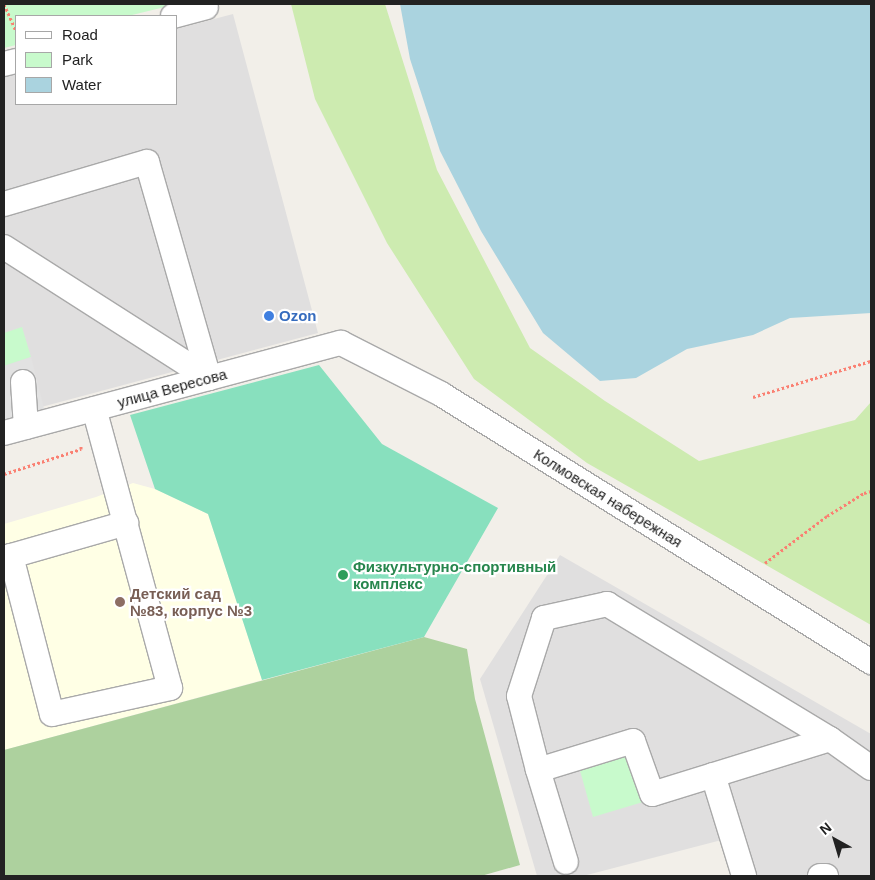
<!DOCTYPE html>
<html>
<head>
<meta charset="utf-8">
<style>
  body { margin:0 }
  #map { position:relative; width:875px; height:880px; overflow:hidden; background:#f2efe9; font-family:Helvetica,sans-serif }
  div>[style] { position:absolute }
  .residential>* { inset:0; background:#e0dfdf }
  .education>* { inset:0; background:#ffffe5 }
  .grass>* { inset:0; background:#cdebb0 }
  .forest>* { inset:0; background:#add19e }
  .park>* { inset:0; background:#c8facc }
  .pitch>* { inset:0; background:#88e0be }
  .parking>* { inset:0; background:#e2e2e2 }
  .water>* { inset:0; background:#aad3df }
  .path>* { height:3px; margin-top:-1.5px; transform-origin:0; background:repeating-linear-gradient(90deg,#fa8072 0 2.5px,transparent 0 5px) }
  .roads { filter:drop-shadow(1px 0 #a9a9a9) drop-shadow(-1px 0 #a9a9a9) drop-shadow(0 1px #a9a9a9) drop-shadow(0 -1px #a9a9a9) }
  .minor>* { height:24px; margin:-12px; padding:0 12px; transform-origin:12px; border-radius:12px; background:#fff }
  .dots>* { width:14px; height:14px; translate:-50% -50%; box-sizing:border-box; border:2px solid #fff; border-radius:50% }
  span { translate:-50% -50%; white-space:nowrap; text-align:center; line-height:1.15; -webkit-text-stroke:4.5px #fff; paint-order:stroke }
  .shop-label { font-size:15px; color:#366cbe; font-weight:700 }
  .left { translate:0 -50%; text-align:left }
  .street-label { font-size:15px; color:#222 }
  .leisure-label { font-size:15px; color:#27864d; font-weight:700 }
  .education-label { font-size:15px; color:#785e54; font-weight:700 }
  .frame { position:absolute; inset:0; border:5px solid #222; pointer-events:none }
  .legend { position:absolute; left:15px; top:15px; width:162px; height:90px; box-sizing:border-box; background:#fff; border:1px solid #a7a7a7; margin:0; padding:6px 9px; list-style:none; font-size:15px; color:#222 }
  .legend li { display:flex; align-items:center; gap:10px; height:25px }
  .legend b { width:25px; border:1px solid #a7a7a7 }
  .north { position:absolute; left:810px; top:815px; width:50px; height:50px; -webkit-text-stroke:4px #fff; paint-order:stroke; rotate:321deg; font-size:14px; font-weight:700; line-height:20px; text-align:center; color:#222 }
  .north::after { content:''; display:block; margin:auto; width:18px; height:22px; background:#222; clip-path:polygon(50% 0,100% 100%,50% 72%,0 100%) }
</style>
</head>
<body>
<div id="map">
  <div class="residential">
    <i style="clip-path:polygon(233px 14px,318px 333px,4px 417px,4px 75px,16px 72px,16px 104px,176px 104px,176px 29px)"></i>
    <i style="clip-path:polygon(560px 555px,871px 734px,871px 876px,750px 876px,737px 836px,583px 876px,537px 876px,480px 679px)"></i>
  </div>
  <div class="education">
    <i style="clip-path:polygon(133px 483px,155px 489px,208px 514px,262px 680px,4px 750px,4px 524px,96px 497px)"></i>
  </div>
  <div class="grass">
    <i style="clip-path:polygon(291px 4px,385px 4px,437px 170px,530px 348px,605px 401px,699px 461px,855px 420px,871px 402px,871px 625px,587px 463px,474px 379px,387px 243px,315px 99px)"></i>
  </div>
  <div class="forest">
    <i style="clip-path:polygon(424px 637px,467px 649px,475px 699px,520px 865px,481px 876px,4px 876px,4px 750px)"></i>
  </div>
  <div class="park">
    <i style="clip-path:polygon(4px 4px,177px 4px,128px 16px,16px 16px,16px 45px,4px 48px)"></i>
    <i style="clip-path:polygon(22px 327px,31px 357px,4px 366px,4px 333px)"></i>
    <i style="clip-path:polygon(638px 749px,653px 799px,593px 817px,579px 767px)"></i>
  </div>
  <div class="pitch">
    <i style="clip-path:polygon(319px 365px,382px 444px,498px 508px,424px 637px,262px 680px,208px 514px,155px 489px,130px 415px)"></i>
  </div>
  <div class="parking">
    <i style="clip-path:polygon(31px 357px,45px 413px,4px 425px,4px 366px)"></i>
  </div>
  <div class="water">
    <i style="clip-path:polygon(400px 4px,871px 4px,871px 313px,790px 318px,753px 335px,687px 349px,636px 378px,600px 381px,543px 333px,481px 231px,440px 151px,410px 59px)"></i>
  </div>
  <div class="path">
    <i style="left:4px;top:4px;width:30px;rotate:66deg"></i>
    <i style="left:753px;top:397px;width:123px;rotate:-17deg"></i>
    <i style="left:4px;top:474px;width:81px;rotate:-18deg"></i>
    <i style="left:81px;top:449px;width:3px;rotate:-90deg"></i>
    <i style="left:765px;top:563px;width:78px;rotate:-37.2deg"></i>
    <i style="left:827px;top:516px;width:44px;rotate:-31.9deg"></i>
    <i style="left:864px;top:493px;width:7px;rotate:-16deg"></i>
  </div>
  <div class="roads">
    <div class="minor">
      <i style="left:173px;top:16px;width:34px;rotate:-15deg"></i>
      <i style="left:4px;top:64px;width:12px;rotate:-14deg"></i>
      <i style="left:4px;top:204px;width:149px;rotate:-16.4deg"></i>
      <i style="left:147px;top:162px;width:225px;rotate:74deg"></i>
      <i style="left:4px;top:247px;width:243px;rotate:32.6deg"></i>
      <i style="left:23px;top:382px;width:45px;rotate:86.2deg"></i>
      <i style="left:4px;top:433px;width:349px;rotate:-15deg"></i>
      <i style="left:341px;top:343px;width:112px;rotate:27deg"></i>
      <i style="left:441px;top:394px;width:507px;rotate:31.93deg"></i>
      <i style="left:11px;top:556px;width:120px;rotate:-16deg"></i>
      <i style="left:4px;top:558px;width:7px;rotate:-16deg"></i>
      <i style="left:11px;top:556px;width:163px;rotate:75.5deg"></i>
      <i style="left:52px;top:714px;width:121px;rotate:-12.4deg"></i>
      <i style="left:170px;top:688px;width:289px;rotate:-105.2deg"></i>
      <i style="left:830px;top:739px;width:186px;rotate:162.8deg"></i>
      <i style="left:652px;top:794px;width:56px;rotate:-109.7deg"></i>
      <i style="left:633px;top:741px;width:99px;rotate:163deg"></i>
      <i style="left:538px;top:770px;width:76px;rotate:-104.4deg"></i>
      <i style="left:519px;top:696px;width:82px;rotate:-72.2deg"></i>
      <i style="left:544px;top:618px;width:65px;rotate:-12.5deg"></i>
      <i style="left:607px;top:604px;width:261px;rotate:31.2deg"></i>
      <i style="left:830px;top:739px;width:50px;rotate:35.3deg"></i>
      <i style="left:538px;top:770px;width:96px;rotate:73.1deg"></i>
      <i style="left:713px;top:775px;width:106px;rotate:72.9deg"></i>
      <i style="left:820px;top:876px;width:6px"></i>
    </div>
  </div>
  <div class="dots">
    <i style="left:269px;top:316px;background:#3f7fe0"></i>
    <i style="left:343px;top:575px;background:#2e9e5b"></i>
    <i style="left:120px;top:602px;background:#8d6e63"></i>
  </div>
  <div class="shop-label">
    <span class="left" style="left:279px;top:316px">Ozon</span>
  </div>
  <div class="street-label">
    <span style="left:172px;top:388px;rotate:-15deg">улица Вересова</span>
    <span style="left:608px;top:498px;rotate:32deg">Колмовская набережная</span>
  </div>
  <div class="leisure-label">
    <span class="left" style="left:353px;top:575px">Физкультурно-спортивный<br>комплекс</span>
  </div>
  <div class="education-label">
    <span class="left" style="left:130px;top:602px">Детский сад<br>№83, корпус №3</span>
  </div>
  <div class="frame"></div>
  <ul class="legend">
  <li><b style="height:6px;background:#fff"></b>Road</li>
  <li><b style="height:14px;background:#c8facc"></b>Park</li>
  <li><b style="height:14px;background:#aad3df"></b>Water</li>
  </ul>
  <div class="north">N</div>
</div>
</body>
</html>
